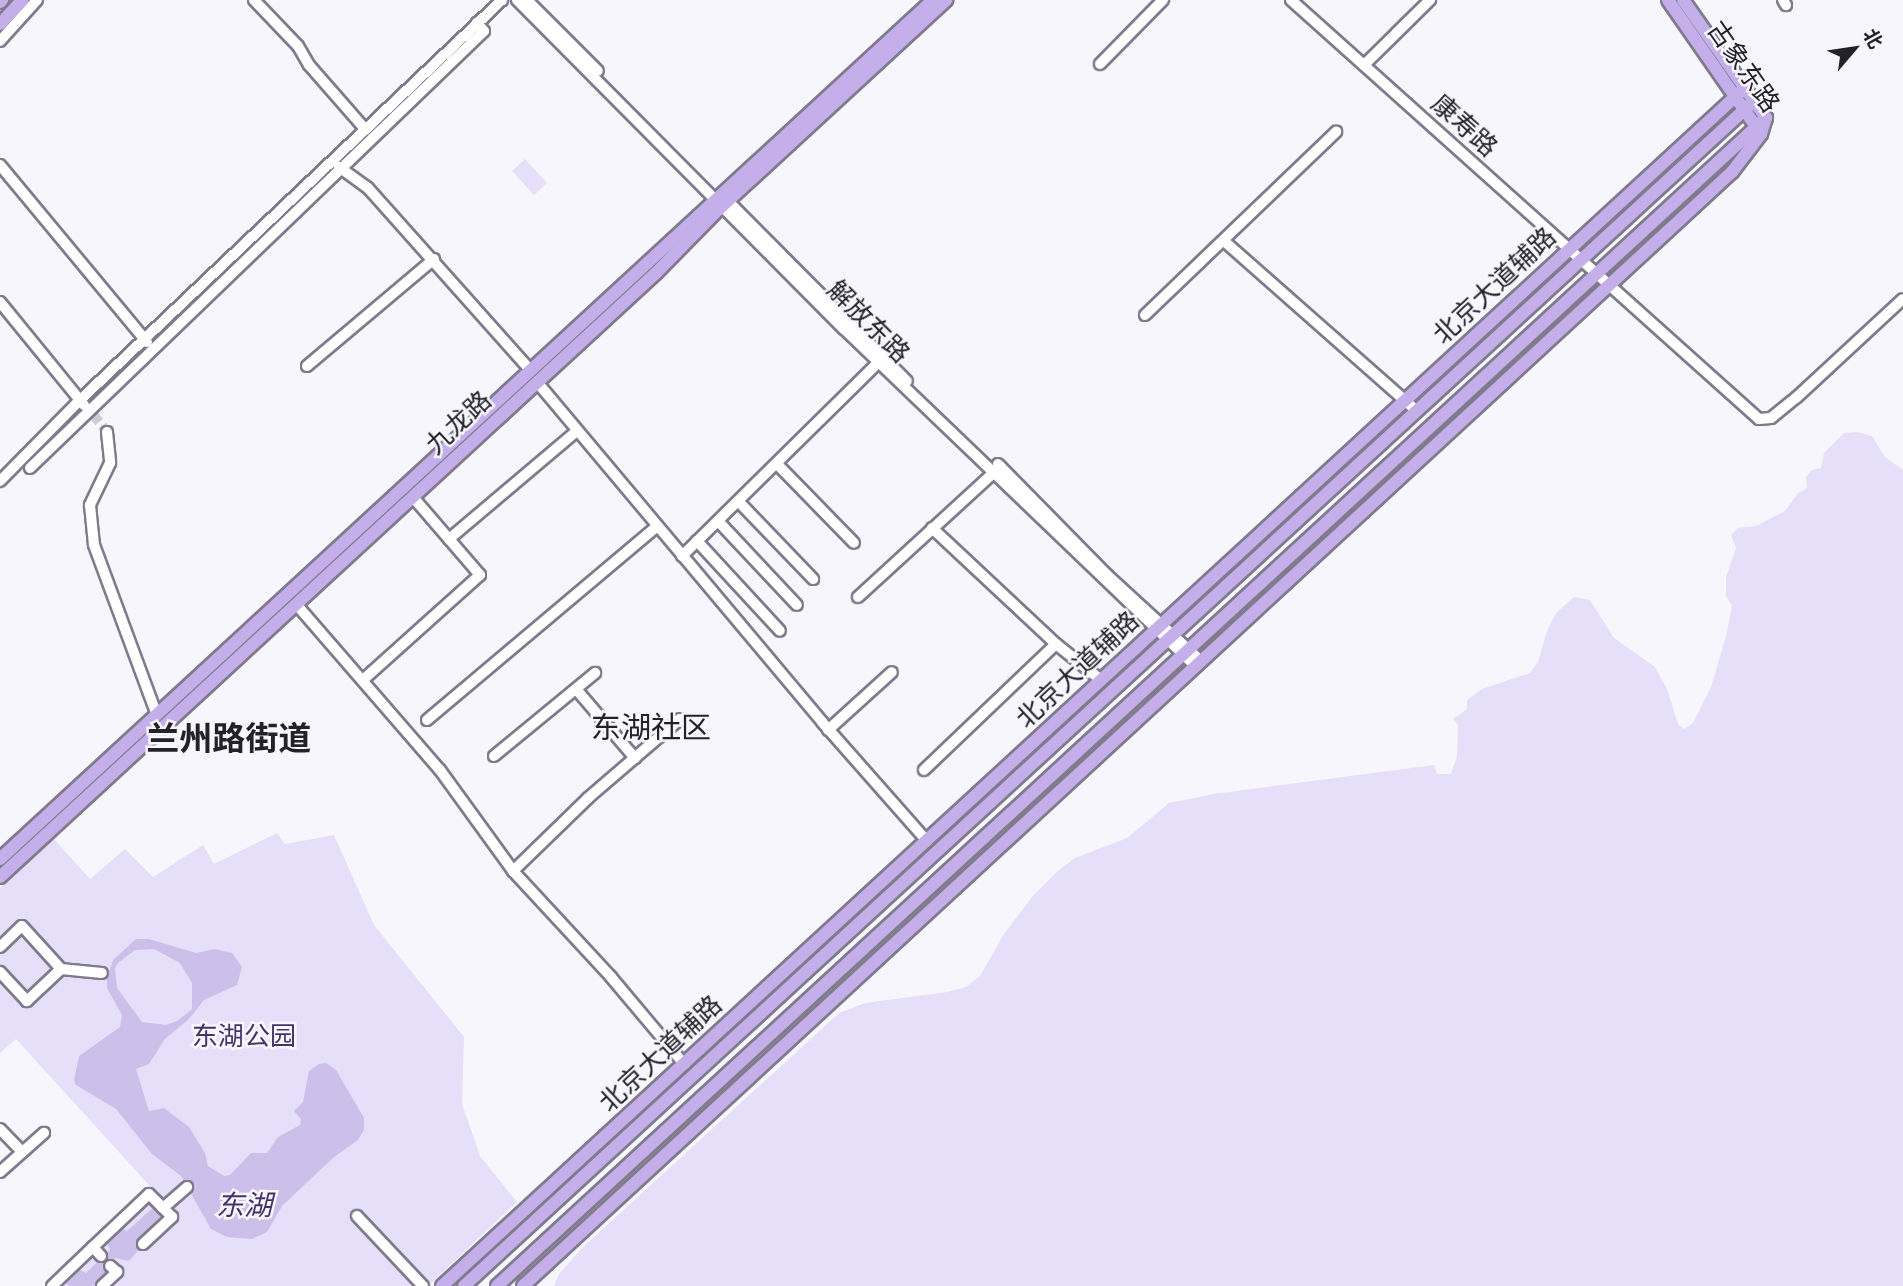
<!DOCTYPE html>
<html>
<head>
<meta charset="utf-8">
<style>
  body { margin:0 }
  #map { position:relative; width:1903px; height:1286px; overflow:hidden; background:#f8f6fd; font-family:Cabin,"Noto Sans SC",sans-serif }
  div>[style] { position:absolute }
  .green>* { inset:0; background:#e6dffa }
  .water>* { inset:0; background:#ccc0eb }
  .minor-tunnel>* { height:10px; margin-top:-5px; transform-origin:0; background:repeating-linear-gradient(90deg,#cdccd2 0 10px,transparent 0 15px) }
  .roads { filter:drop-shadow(2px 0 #7f7b8c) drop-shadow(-2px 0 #7f7b8c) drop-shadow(0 2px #7f7b8c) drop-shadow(0 -2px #7f7b8c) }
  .minor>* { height:10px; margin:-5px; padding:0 5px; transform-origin:5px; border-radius:5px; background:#fff }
  .major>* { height:12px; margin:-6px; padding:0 6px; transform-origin:6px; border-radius:6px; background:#c4afeb }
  span { translate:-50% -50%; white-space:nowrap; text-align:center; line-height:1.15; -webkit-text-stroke:5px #f8f6fd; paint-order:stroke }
  .street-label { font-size:26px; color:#232228 }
  .park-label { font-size:26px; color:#463369 }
  .water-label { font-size:28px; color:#453268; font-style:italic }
  .quarter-label { font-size:30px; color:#232228 }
  .district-label { font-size:33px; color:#232228; font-weight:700 }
  .north { position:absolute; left:1819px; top:14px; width:70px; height:70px; -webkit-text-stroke:5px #f8f6fd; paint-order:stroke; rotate:61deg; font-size:19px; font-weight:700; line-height:28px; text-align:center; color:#232228 }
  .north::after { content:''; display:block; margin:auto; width:24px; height:32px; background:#232228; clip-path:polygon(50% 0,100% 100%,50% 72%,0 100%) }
</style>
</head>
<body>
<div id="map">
  <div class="green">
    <i style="clip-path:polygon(525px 159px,547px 183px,534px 195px,512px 171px)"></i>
    <i style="clip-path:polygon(1857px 432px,1872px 436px,1885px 457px,1903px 470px,1903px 1286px,554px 1286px,559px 1274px,582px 1248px,839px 1013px,865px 1003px,947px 992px,966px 987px,980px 976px,1004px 934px,1032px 897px,1060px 869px,1075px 858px,1127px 838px,1169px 803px,1214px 794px,1434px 765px,1437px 774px,1451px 774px,1457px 756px,1458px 725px,1453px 719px,1467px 709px,1467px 700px,1482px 689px,1530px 673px,1538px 662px,1547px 631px,1556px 613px,1574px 597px,1590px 600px,1614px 638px,1655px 667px,1667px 689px,1678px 724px,1684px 729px,1693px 723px,1711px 687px,1726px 636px,1732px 606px,1726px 596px,1726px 577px,1736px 548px,1731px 535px,1738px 528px,1756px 526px,1785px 511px,1798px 493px,1807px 488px,1806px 477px,1812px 470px,1821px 468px,1824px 453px,1844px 433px)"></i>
    <i style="clip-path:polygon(277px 833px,285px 844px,334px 835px,374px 925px,464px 1037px,462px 1104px,480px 1156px,517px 1202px,428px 1286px,49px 1286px,145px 1197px,149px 1185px,16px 1039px,0 1053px,0 888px,54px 839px,90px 879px,125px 849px,153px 877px,203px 845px,214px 864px)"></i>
  </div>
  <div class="water">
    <i style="clip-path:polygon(evenodd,136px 939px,149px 939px,196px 953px,214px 949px,232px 953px,242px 967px,237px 985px,204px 1000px,189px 1019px,165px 1039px,149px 1064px,136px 1069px,149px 1111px,164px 1108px,189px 1127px,205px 1153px,208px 1166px,224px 1176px,230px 1175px,251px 1153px,267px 1153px,278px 1137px,300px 1125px,301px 1119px,294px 1111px,303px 1102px,309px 1071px,319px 1064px,326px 1063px,336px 1070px,364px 1118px,364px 1130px,358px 1140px,334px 1157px,282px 1206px,267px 1232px,252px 1239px,227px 1237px,211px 1229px,181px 1176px,152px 1154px,116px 1109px,76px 1085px,74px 1080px,79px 1056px,120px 1027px,122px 1015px,107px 988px,107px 978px,113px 960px,136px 939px,154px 949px,180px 963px,192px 983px,192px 1009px,177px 1021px,166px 1025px,142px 1022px,117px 988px,115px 968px,118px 963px,135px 950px,154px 949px)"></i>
    <i style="clip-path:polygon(155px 1206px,163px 1215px,136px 1243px,140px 1248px,129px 1261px,115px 1258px,103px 1269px,107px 1276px,98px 1286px,69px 1286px,66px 1283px,77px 1268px,86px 1273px,110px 1250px,106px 1240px,119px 1227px,127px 1231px)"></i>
  </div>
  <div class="minor-tunnel">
    <i style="left:93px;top:414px;width:23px;rotate:52deg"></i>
  </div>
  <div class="roads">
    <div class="minor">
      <i style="left:254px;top:0;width:64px;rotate:46.3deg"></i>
      <i style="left:298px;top:46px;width:22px;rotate:60deg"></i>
      <i style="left:309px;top:65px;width:86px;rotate:48.8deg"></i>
      <i style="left:517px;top:0;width:464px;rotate:45.2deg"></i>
      <i style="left:844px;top:329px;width:487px;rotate:43.8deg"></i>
      <i style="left:527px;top:0;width:100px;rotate:45deg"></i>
      <i style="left:1291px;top:0;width:628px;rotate:41.84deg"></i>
      <i style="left:1759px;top:419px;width:12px;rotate:-5deg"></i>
      <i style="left:1771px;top:418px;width:33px;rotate:-39deg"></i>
      <i style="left:1797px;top:397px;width:144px;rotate:-42.8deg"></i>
      <i style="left:1783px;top:0;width:6px;rotate:59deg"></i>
      <i style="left:0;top:41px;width:55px;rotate:-47.9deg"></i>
      <i style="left:1100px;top:64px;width:90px;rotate:-45.5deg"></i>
      <i style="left:1364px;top:65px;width:93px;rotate:-44.6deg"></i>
      <i style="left:0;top:165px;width:230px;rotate:50.3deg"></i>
      <i style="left:339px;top:167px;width:36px;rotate:36deg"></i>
      <i style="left:368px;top:188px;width:245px;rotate:48.3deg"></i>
      <i style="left:725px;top:198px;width:258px;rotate:45.2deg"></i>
      <i style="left:1224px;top:241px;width:257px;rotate:41.4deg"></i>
      <i style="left:0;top:302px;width:133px;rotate:50.8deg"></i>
      <i style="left:1145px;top:315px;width:265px;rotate:-43.8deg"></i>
      <i style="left:307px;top:366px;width:166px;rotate:-40.1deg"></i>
      <i style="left:537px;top:382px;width:444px;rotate:50deg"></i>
      <i style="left:822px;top:722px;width:159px;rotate:48.6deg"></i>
      <i style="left:107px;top:432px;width:31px;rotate:84deg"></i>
      <i style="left:110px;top:463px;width:47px;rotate:115.5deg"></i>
      <i style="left:90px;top:505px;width:40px;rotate:84.3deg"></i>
      <i style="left:94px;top:545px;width:181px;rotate:69.7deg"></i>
      <i style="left:777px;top:464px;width:110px;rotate:45.7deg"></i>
      <i style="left:998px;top:464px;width:156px;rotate:45.5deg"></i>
      <i style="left:1107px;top:575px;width:127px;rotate:42.5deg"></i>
      <i style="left:30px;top:468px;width:630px;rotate:-43.91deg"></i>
      <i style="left:484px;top:31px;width:11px;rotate:-131deg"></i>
      <i style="left:0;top:481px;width:112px;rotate:-45.4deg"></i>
      <i style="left:79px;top:401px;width:583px;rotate:-43.47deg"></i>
      <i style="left:739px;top:502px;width:107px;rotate:46.1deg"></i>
      <i style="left:718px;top:521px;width:115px;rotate:46.8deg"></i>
      <i style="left:932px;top:528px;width:170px;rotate:43.1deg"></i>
      <i style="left:1056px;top:644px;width:58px;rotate:38.7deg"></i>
      <i style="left:449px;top:539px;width:167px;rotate:-40.2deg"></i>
      <i style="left:697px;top:541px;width:122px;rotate:47.3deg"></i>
      <i style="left:682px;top:556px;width:279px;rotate:-44.6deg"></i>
      <i style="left:858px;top:597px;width:193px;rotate:-42.5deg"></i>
      <i style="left:296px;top:604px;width:220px;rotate:49.1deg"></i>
      <i style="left:440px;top:770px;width:125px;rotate:54.1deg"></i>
      <i style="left:513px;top:871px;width:144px;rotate:47.2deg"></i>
      <i style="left:611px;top:977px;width:114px;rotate:50deg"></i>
      <i style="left:364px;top:679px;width:156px;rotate:-41.9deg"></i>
      <i style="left:480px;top:575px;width:103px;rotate:-130.7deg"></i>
      <i style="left:576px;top:689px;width:91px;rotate:49.5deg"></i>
      <i style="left:427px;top:720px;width:301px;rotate:-40.1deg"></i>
      <i style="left:828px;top:730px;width:86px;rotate:-42.2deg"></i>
      <i style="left:494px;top:756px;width:131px;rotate:-39.4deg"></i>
      <i style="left:924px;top:770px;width:182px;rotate:-43.7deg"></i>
      <i style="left:513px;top:871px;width:105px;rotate:-44.2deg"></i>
      <i style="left:588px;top:798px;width:121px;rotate:-40.7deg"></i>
      <i style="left:0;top:947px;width:30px;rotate:-44deg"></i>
      <i style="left:22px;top:926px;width:58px;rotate:47.8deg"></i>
      <i style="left:61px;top:969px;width:47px;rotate:136.7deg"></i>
      <i style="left:27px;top:1001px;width:40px;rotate:-133deg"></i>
      <i style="left:61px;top:969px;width:41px;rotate:5.6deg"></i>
      <i style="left:0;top:1129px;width:32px;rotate:46deg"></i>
      <i style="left:0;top:1172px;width:59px;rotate:-41.6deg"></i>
      <i style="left:357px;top:1216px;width:96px;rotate:46.7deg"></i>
      <i style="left:143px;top:1244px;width:40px;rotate:-43deg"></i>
      <i style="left:172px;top:1217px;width:13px;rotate:-135deg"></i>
      <i style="left:101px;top:1256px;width:12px;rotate:-132deg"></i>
      <i style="left:93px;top:1247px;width:77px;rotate:-43.4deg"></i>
      <i style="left:149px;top:1194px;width:20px;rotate:45deg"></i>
      <i style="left:163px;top:1208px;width:32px;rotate:-41deg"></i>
      <i style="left:52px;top:1286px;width:57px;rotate:-43.6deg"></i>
      <i style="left:102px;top:1286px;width:21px;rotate:-43deg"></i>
      <i style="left:117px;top:1272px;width:9px;rotate:-139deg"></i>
    </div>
    <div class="major">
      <i style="left:1668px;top:0;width:163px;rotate:55.2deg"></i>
      <i style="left:1761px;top:134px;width:17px;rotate:-73deg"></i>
      <i style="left:1766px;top:118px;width:144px;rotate:-125.1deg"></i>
      <i style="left:0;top:2px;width:3px;rotate:-45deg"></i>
      <i style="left:0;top:24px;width:33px;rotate:-47deg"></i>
      <i style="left:0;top:859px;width:1268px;rotate:-42.64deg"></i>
      <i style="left:0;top:877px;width:892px;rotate:-42.64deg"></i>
      <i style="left:656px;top:273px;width:90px;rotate:-45.5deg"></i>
      <i style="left:719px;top:209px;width:309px;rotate:-42.6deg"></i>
      <i style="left:442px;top:1286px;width:1770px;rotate:-42.6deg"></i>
      <i style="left:464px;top:1286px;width:1752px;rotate:-42.57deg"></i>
      <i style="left:497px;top:1286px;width:1725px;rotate:-42.63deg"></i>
      <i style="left:523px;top:1286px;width:1644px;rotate:-42.66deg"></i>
      <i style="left:1732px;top:172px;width:48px;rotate:-52.7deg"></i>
    </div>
  </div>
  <div class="street-label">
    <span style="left:1743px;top:67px;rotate:55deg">古象东路</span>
    <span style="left:1464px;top:126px;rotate:42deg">康寿路</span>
    <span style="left:1495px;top:286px;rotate:-43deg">北京大道辅路</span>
    <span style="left:868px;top:322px;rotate:45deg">解放东路</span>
    <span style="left:459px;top:423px;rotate:-43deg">九龙路</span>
    <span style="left:1078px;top:670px;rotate:-43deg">北京大道辅路</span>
    <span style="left:661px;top:1054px;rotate:-43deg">北京大道辅路</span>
  </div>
  <div class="park-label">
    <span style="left:244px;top:1037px">东湖公园</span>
  </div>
  <div class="water-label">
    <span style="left:244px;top:1205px">东湖</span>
  </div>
  <div class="quarter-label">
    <span style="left:651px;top:728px">东湖社区</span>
  </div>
  <div class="district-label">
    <span style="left:229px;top:739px">兰州路街道</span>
  </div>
  <div class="north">北</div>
</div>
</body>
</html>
